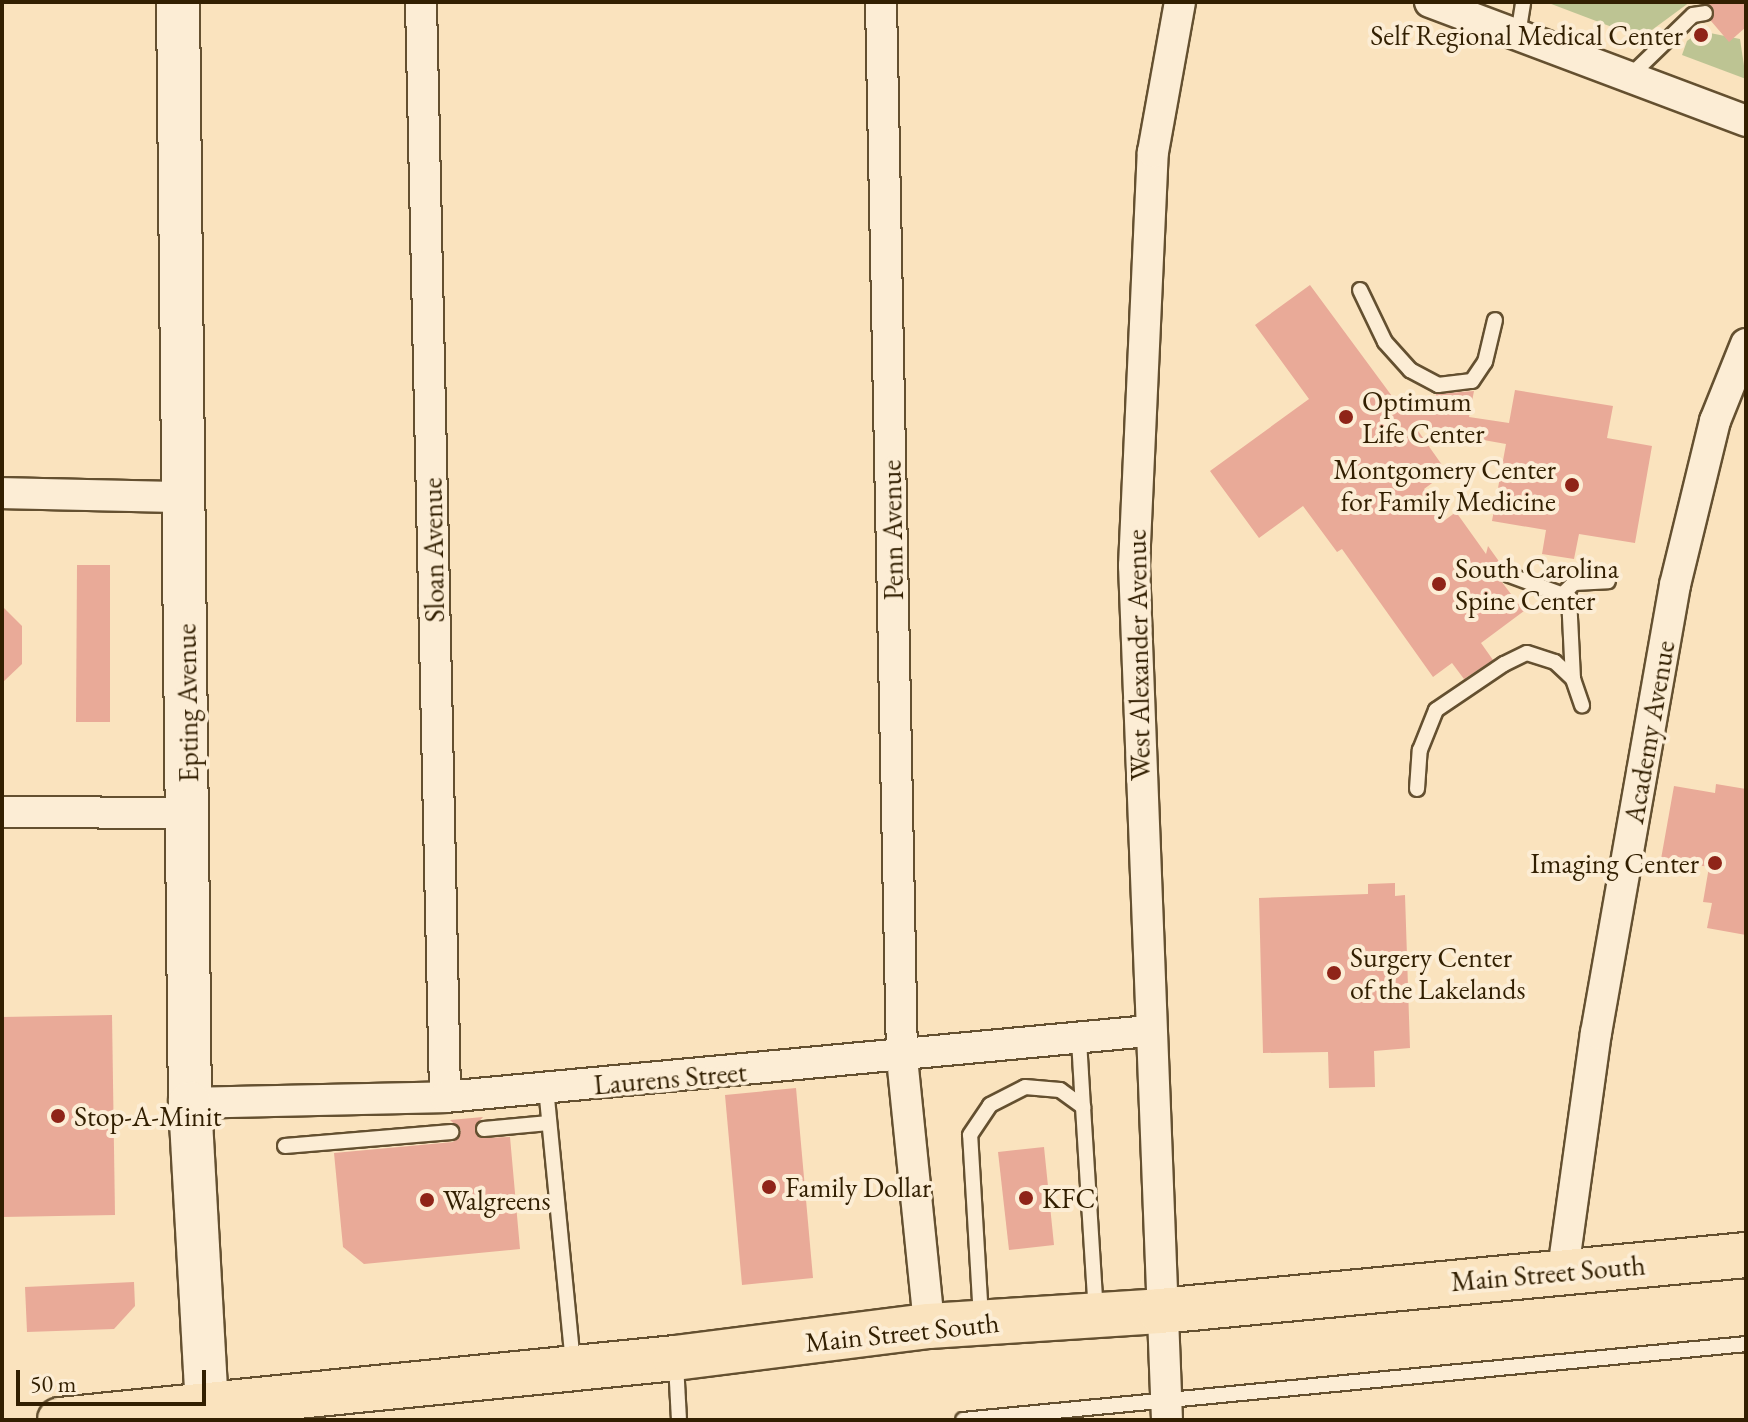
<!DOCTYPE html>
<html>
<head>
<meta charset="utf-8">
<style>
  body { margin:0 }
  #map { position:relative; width:1748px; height:1422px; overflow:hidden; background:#fae3be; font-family:"EB Garamond",serif }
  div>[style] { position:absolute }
  .green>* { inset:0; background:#bdc493 }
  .building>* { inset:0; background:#e9aa98 }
  .roads { filter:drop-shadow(2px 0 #645030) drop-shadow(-2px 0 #645030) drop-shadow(0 2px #645030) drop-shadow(0 -2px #645030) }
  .lane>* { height:14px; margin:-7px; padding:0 7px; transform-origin:7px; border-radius:7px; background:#fcedd5 }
  .street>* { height:30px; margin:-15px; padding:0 15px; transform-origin:15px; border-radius:15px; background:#fcedd5 }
  .secondary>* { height:42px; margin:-21px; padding:0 21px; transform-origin:21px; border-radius:21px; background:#fcedd5 }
  .primary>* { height:44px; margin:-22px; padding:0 22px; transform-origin:22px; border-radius:22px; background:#fae3be }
  .dots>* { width:22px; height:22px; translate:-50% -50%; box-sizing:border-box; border:4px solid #fcedd5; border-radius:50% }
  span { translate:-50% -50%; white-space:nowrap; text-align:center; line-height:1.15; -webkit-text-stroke:8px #fcedd5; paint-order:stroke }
  .poi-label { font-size:28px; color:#321f01 }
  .right { translate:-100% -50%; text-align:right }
  .left { translate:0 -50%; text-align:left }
  .street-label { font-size:28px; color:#321f01 }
  .frame { position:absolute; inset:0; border:4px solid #321f01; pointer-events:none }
  .scale { position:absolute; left:16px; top:1370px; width:190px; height:36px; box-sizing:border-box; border:4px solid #321f01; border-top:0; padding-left:10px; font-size:24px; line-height:28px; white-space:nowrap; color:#321f01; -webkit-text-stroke:6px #fcedd5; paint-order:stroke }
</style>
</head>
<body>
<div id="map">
  <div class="green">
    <i style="clip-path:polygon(1546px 2px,1690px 2px,1641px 38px)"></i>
    <i style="clip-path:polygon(1700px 31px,1740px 39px,1746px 79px,1682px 55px,1687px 41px)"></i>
  </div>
  <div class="building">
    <i style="clip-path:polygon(1696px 2px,1746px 2px,1746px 27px,1729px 42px,1711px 21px,1713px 7px)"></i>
    <i style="clip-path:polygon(1310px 285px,1400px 407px,1432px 411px,1436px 394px,1474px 391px,1469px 417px,1509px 423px,1515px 390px,1613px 406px,1607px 438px,1652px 446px,1635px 543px,1579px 534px,1574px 559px,1542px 554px,1546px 530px,1492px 521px,1506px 444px,1416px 428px,1447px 472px,1424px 489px,1445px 520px,1456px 512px,1486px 554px,1488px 546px,1503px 567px,1501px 581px,1524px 611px,1481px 643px,1493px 660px,1464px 679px,1452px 663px,1433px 677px,1342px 549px,1337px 552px,1303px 506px,1259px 538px,1210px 471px,1309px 399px,1255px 325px)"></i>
    <i style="clip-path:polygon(77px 565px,110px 565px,110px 722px,76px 722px)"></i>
    <i style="clip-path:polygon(2px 606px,22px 626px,22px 664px,2px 683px)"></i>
    <i style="clip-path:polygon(1716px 784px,1746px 789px,1746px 935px,1707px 928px,1712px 903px,1703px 902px,1709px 867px,1661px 859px,1674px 786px,1715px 793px)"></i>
    <i style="clip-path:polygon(1395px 883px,1395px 896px,1405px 895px,1410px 1048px,1374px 1051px,1375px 1087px,1329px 1088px,1328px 1052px,1263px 1053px,1259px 898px,1368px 894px,1368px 884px)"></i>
    <i style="clip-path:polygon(112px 1015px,115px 1215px,2px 1217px,2px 1017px)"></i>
    <i style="clip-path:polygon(796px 1088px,813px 1278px,742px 1285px,725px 1095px)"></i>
    <i style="clip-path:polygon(483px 1117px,475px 1126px,479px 1138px,510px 1137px,520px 1249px,364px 1264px,343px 1247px,334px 1153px,453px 1142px,461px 1130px,450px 1120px)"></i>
    <i style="clip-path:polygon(1044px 1147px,1054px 1245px,1009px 1250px,998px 1152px)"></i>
    <i style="clip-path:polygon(134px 1282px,135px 1306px,114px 1329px,27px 1332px,25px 1287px)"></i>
  </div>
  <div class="roads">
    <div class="lane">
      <i style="left:1518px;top:35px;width:33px;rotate:-81deg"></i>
      <i style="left:1629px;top:77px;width:89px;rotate:-44.1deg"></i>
      <i style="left:1693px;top:15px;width:12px;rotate:-9deg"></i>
      <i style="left:1360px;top:290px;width:58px;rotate:64.3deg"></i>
      <i style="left:1385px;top:342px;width:38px;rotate:48deg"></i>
      <i style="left:1410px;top:370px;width:32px;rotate:28deg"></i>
      <i style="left:1438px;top:385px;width:34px;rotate:-7deg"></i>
      <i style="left:1472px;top:381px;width:23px;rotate:-56deg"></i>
      <i style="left:1485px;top:362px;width:43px;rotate:-76.6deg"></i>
      <i style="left:1509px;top:575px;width:64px;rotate:20.1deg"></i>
      <i style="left:1569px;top:597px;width:82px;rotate:87.2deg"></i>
      <i style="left:1564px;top:593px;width:14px;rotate:-45deg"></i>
      <i style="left:1574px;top:583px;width:34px;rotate:-3deg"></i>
      <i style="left:1417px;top:789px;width:39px;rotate:-86deg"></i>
      <i style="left:1420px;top:750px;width:43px;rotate:-68.2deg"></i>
      <i style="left:1436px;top:710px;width:82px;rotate:-34.1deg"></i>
      <i style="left:1504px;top:664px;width:25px;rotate:-26deg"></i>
      <i style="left:1527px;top:653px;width:29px;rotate:18deg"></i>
      <i style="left:1555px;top:662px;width:25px;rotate:43deg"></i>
      <i style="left:1573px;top:679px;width:28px;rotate:71deg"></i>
      <i style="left:1079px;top:1040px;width:67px;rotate:86.6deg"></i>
      <i style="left:546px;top:1088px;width:277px;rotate:84.4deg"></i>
      <i style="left:484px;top:1129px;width:65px;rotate:-5.3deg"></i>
      <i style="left:285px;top:1146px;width:167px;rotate:-4.8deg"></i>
      <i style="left:981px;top:1318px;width:183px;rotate:-93.4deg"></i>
      <i style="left:970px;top:1135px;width:36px;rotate:-56deg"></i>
      <i style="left:990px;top:1105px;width:39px;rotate:-27deg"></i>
      <i style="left:1025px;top:1087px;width:35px;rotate:5deg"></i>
      <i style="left:1060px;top:1090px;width:29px;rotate:36deg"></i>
      <i style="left:1083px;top:1107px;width:204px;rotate:86.4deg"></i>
      <i style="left:676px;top:1363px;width:57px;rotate:87deg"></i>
      <i style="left:963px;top:1420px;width:787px;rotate:-5.54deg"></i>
    </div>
    <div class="street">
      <i style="left:421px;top:2px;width:1095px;rotate:88.74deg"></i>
      <i style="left:881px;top:2px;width:1056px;rotate:88.86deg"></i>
      <i style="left:902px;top:1058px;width:269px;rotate:84.2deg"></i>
      <i style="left:1430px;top:2px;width:338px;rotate:20.6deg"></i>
      <i style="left:2px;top:493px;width:181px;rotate:1.3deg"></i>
      <i style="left:2px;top:812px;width:187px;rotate:0.3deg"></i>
      <i style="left:190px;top:1103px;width:255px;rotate:-1.3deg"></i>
      <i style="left:445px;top:1097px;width:706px;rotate:-5.36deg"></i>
      <i style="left:1563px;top:1270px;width:239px;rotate:-82.1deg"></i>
      <i style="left:1596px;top:1033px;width:455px;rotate:-80deg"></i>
      <i style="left:1675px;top:585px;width:169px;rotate:-76.3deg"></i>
      <i style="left:1715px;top:421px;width:83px;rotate:-68.1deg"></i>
      <i style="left:1167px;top:1420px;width:855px;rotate:-92.21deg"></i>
      <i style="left:1134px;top:566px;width:414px;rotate:-87.4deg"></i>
      <i style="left:1153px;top:152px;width:152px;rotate:-79.8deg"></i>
    </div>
    <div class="secondary">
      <i style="left:178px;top:2px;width:1101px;rotate:89.38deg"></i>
      <i style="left:190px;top:1103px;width:318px;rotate:86.8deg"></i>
    </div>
    <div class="primary">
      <i style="left:60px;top:1420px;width:618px;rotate:-5.76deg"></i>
      <i style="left:675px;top:1358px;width:256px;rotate:-7.2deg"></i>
      <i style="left:929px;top:1326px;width:231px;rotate:-3.7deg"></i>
      <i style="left:1160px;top:1311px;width:589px;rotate:-5.46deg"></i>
    </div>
  </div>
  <div class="dots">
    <i style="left:1701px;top:35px;background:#8f2418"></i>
    <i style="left:1346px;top:417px;background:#8f2418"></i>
    <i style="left:1572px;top:485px;background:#8f2418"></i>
    <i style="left:1439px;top:584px;background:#8f2418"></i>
    <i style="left:1715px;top:863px;background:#8f2418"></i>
    <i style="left:1334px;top:973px;background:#8f2418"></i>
    <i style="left:58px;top:1116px;background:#8f2418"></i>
    <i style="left:769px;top:1187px;background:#8f2418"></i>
    <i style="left:1026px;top:1198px;background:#8f2418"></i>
    <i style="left:427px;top:1200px;background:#8f2418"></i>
  </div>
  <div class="poi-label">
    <span class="right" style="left:1683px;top:35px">Self Regional Medical Center</span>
    <span class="left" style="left:1362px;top:417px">Optimum<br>Life Center</span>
    <span class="right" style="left:1556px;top:485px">Montgomery Center<br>for Family Medicine</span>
    <span class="left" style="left:1455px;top:584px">South Carolina<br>Spine Center</span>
    <span class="right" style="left:1699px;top:863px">Imaging Center</span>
    <span class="left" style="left:1350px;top:973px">Surgery Center<br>of the Lakelands</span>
    <span class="left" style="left:74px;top:1116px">Stop-A-Minit</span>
    <span class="left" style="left:785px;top:1187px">Family Dollar</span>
    <span class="left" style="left:1042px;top:1198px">KFC</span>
    <span class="left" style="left:443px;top:1200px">Walgreens</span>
  </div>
  <div class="street-label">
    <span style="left:892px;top:530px;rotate:-91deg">Penn Avenue</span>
    <span style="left:433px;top:550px;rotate:-91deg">Sloan Avenue</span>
    <span style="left:1138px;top:655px;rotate:-91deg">West Alexander Avenue</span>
    <span style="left:187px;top:703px;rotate:-91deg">Epting Avenue</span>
    <span style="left:1649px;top:732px;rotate:-80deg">Academy Avenue</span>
    <span style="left:670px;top:1078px;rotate:-5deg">Laurens Street</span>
    <span style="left:1548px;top:1273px;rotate:-5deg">Main Street South</span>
    <span style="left:902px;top:1332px;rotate:-6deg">Main Street South</span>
  </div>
  <div class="frame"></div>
  <div class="scale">50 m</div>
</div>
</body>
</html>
